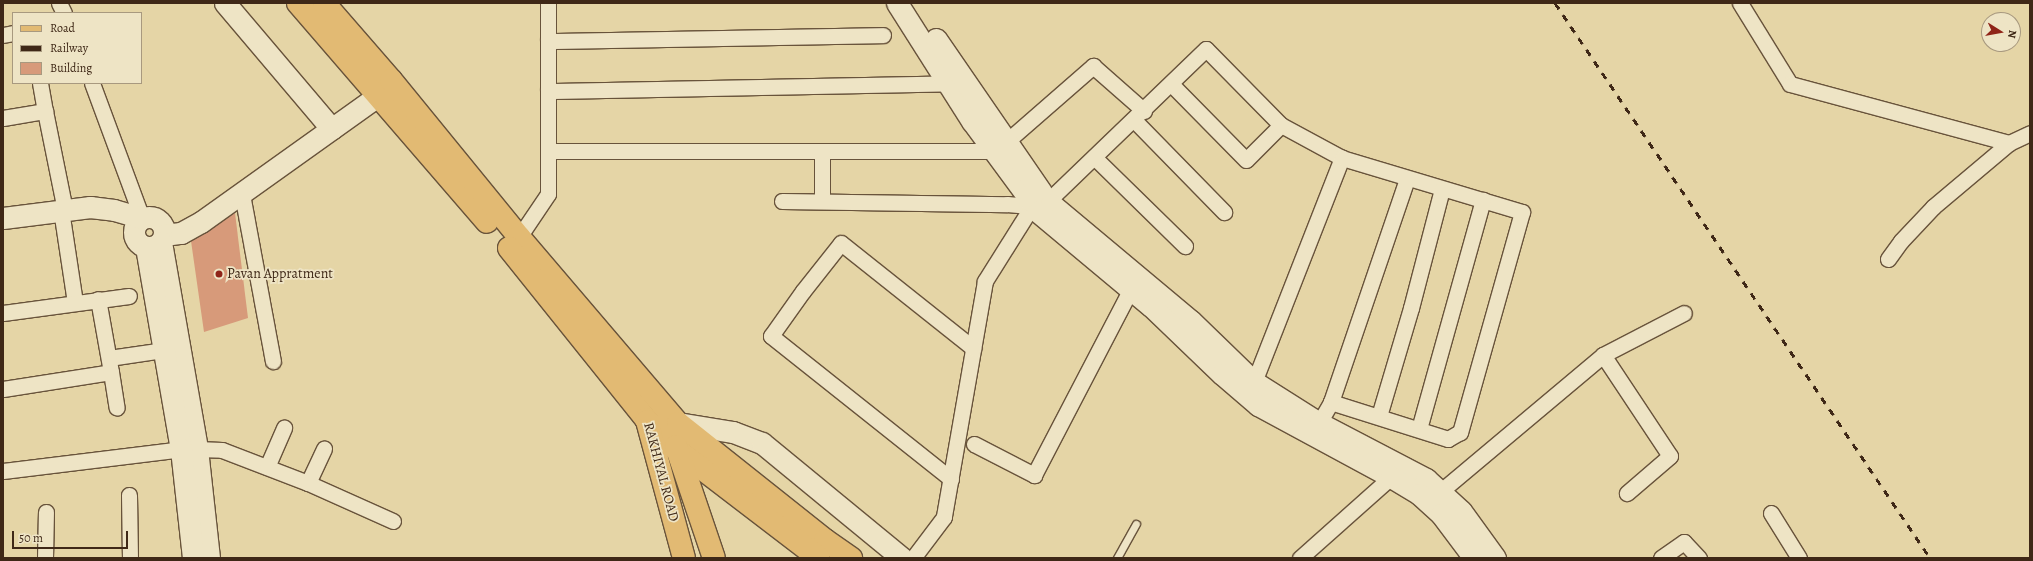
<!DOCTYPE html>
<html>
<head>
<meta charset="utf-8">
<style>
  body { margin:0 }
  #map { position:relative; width:2033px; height:561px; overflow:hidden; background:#e5d5a6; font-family:Alegreya,serif }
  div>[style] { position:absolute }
  .building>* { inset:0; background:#d79a7a }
  .roads { filter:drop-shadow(1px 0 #68533b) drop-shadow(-1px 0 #68533b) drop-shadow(0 1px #68533b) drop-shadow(0 -1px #68533b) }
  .lane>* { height:7px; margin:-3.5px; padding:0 3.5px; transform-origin:3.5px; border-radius:3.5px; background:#eee4c5 }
  .street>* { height:15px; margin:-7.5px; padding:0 7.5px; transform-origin:7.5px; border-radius:7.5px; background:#eee4c5 }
  .secondary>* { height:21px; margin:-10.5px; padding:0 10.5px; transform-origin:10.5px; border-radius:10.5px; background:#eee4c5 }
  .secondary>.ring { margin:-10.5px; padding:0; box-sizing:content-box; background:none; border:21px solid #eee4c5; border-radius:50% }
  .primary>* { height:22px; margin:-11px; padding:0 11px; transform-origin:11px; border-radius:11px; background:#e2ba73 }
  .rail>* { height:3px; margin-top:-1.5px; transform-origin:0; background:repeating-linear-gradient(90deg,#3f2817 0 7px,transparent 0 14px) }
  .dots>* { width:11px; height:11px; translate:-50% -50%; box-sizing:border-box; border:2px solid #eee4c5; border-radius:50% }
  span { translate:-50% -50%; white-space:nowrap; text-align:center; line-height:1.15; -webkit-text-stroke:3.5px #eee4c5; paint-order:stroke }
  .poi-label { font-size:14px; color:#3f2817 }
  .left { translate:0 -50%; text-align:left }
  .street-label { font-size:14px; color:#3f2817 }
  .frame { position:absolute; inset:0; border:4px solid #3f2817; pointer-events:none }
  .legend { position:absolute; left:12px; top:12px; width:130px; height:72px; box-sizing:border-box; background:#eee4c5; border:1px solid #a8997f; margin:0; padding:5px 7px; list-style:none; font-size:12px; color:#3f2817 }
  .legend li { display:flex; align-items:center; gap:8px; height:20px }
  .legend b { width:20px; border:1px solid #a8997f }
  .north { position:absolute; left:1981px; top:12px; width:40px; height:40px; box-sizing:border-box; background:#eee4c5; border:1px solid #a8997f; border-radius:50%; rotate:101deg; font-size:11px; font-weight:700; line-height:16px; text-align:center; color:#3f2817 }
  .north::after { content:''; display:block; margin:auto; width:14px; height:18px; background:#8f2418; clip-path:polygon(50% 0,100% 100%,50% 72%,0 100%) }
  .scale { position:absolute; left:12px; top:531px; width:116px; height:18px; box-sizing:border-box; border:2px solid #3f2817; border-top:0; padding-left:5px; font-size:12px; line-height:14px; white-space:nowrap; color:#3f2817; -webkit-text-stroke:3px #eee4c5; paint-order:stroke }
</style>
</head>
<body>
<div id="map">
  <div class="building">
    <i style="clip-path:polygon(235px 213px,248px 318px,204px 332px,191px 241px)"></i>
  </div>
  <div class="roads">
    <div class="lane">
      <i style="left:1117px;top:558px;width:39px;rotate:-61deg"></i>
    </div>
    <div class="street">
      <i style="left:59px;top:3px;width:11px;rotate:63deg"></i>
      <i style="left:1740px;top:3px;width:95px;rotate:58.3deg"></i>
      <i style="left:1790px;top:84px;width:227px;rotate:15.1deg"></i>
      <i style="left:3px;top:35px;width:10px;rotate:-11deg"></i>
      <i style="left:548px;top:41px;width:335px;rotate:-1deg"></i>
      <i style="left:40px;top:83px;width:28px;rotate:80deg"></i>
      <i style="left:92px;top:83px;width:144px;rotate:69.7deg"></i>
      <i style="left:548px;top:91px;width:400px;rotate:-1.1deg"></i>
      <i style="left:3px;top:118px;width:43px;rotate:-9.5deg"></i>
      <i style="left:45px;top:111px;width:101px;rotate:78.6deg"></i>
      <i style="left:1134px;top:120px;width:129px;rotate:45.6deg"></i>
      <i style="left:1281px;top:125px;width:69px;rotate:28.4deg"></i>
      <i style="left:1006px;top:142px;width:116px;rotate:-41.1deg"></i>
      <i style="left:1093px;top:66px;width:68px;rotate:41.4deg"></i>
      <i style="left:548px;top:151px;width:444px"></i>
      <i style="left:1095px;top:158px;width:126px;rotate:44.4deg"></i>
      <i style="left:242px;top:194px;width:170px;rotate:79.5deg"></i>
      <i style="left:1051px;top:198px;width:215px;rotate:-43.9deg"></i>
      <i style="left:1206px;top:49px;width:107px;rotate:45.4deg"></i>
      <i style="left:1281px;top:125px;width:49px;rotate:135deg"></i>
      <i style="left:1246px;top:160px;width:107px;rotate:-134.6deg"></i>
      <i style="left:782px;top:201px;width:225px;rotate:0.8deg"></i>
      <i style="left:1007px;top:204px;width:25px;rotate:5deg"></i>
      <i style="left:1032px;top:206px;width:89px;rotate:122.1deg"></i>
      <i style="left:985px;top:281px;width:240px;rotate:99.9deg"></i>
      <i style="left:944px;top:517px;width:51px;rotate:127.1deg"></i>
      <i style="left:822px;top:201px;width:50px;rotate:-90deg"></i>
      <i style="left:61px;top:210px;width:94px;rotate:81.4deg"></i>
      <i style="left:519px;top:237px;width:52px;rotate:-56deg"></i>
      <i style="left:548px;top:194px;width:191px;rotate:-90deg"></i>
      <i style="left:1888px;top:259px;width:22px;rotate:-54deg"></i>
      <i style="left:1901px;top:241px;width:47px;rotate:-46.7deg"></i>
      <i style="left:1933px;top:207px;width:99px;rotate:-40.1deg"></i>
      <i style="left:2009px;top:143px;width:23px;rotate:-25deg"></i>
      <i style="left:3px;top:313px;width:127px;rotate:-7.7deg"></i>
      <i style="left:1603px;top:355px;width:91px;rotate:-27.4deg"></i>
      <i style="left:109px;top:358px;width:56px;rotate:-8.3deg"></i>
      <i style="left:111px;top:372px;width:36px;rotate:81deg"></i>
      <i style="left:1254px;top:382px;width:241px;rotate:-68.6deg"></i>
      <i style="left:1342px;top:158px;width:188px;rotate:16.7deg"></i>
      <i style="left:1522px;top:212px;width:229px;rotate:105.7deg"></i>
      <i style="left:1460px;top:432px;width:14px;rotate:150deg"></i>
      <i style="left:1448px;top:439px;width:123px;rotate:-162.5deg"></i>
      <i style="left:3px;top:389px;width:109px;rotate:-8.9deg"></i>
      <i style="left:111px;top:372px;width:74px;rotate:-100.1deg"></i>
      <i style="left:1379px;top:416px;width:113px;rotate:-73.5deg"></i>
      <i style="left:1411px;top:308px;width:123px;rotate:-75.4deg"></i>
      <i style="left:1319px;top:423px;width:24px;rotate:-60deg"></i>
      <i style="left:1331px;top:402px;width:236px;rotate:-71.2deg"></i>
      <i style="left:1419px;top:429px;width:238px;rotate:-74.4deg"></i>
      <i style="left:974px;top:444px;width:68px;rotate:27.3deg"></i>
      <i style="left:1034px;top:475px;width:210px;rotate:-62.5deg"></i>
      <i style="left:197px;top:449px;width:25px;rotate:2deg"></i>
      <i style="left:222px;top:450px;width:92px;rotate:21deg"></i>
      <i style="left:308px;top:483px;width:93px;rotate:24.1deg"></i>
      <i style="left:267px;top:467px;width:43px;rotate:-66.4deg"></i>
      <i style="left:3px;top:471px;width:179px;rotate:-7deg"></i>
      <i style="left:951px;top:479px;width:230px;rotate:-141.5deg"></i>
      <i style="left:771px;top:336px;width:55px;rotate:-54.6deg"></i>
      <i style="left:803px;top:291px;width:61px;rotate:-51.6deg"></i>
      <i style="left:841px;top:243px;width:169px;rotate:38.5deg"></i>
      <i style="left:308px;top:483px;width:38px;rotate:-65deg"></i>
      <i style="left:1441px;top:491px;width:212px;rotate:-40deg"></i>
      <i style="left:1603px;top:355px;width:121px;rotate:56.4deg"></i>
      <i style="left:1670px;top:456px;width:57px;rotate:139.3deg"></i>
      <i style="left:129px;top:495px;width:63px;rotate:89.1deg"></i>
      <i style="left:1771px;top:513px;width:53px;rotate:58.1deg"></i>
      <i style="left:45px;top:558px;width:46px;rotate:-88.8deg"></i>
      <i style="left:1300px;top:558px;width:122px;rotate:-41.7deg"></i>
      <i style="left:1661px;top:558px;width:28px;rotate:-35deg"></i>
      <i style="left:1684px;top:542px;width:22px;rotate:47deg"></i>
    </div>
    <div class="secondary">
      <i style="left:225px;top:3px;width:165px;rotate:49.7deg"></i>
      <i style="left:897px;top:3px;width:140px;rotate:57.6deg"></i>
      <i style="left:972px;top:121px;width:99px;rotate:53.6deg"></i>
      <i style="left:936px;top:39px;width:186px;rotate:55.5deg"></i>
      <i style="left:1051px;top:204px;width:182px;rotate:39.9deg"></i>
      <i style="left:1191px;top:321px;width:88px;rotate:44.1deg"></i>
      <i style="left:1254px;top:382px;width:77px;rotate:32.2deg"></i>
      <i style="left:1319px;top:423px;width:121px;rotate:27.6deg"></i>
      <i style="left:1426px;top:479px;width:47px;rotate:42.4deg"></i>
      <i style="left:1461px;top:511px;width:58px;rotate:54.1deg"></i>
      <i style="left:1038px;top:212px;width:147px;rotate:39.8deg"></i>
      <i style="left:1151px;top:306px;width:98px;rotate:43.8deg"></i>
      <i style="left:1222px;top:374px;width:48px;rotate:40.7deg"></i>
      <i style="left:1258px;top:405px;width:151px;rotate:28.4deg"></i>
      <i style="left:1391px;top:477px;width:33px;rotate:31deg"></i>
      <i style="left:1419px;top:494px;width:30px;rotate:42deg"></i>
      <i style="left:1441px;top:514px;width:55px;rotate:53.1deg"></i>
      <i class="ring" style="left:134px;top:217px;width:9px;height:9px"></i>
      <i style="left:3px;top:218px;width:88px;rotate:-7.2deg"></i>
      <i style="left:90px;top:207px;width:24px;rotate:7deg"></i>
      <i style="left:114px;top:210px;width:29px;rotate:16deg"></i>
      <i style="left:164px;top:235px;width:17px;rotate:-7deg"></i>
      <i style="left:181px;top:233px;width:23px;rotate:-29deg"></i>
      <i style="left:201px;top:222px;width:219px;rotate:-35.5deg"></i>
      <i style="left:161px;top:242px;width:210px;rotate:80.1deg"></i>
      <i style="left:197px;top:449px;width:110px;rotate:83.7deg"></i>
      <i style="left:146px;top:247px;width:205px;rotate:80.2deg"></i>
      <i style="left:181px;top:449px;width:110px;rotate:83.7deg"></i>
      <i style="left:678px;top:423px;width:56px;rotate:9.3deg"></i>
      <i style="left:733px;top:432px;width:31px;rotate:21deg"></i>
      <i style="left:762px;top:443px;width:181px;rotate:39.4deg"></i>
    </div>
    <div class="primary">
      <i style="left:298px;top:3px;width:289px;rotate:49.2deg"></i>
      <i style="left:324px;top:3px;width:102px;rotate:49deg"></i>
      <i style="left:391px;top:80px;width:203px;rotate:50.8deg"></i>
      <i style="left:519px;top:237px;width:245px;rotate:49.5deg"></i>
      <i style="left:678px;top:423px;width:188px;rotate:38.5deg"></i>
      <i style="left:825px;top:540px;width:32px;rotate:35deg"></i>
      <i style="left:509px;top:248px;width:219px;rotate:51.3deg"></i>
      <i style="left:646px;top:419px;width:41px;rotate:45deg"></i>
      <i style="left:675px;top:448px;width:181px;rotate:37.4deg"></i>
      <i style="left:647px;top:421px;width:142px;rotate:74.9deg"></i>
      <i style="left:676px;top:446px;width:118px;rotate:71.3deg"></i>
    </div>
  </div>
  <div class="rail">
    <i style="left:1555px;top:3px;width:670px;rotate:55.95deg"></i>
  </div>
  <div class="dots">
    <i style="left:219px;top:274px;background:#8f2418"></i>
  </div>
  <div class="poi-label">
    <span class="left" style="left:227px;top:274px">Pavan Appratment</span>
  </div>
  <div class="street-label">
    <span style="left:661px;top:472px;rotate:75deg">RAKHIYAL ROAD</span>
  </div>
  <div class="frame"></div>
  <ul class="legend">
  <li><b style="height:5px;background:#e2ba73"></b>Road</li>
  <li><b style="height:5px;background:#3f2817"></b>Railway</li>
  <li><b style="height:11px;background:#d79a7a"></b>Building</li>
  </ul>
  <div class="north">N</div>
  <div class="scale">50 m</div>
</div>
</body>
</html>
